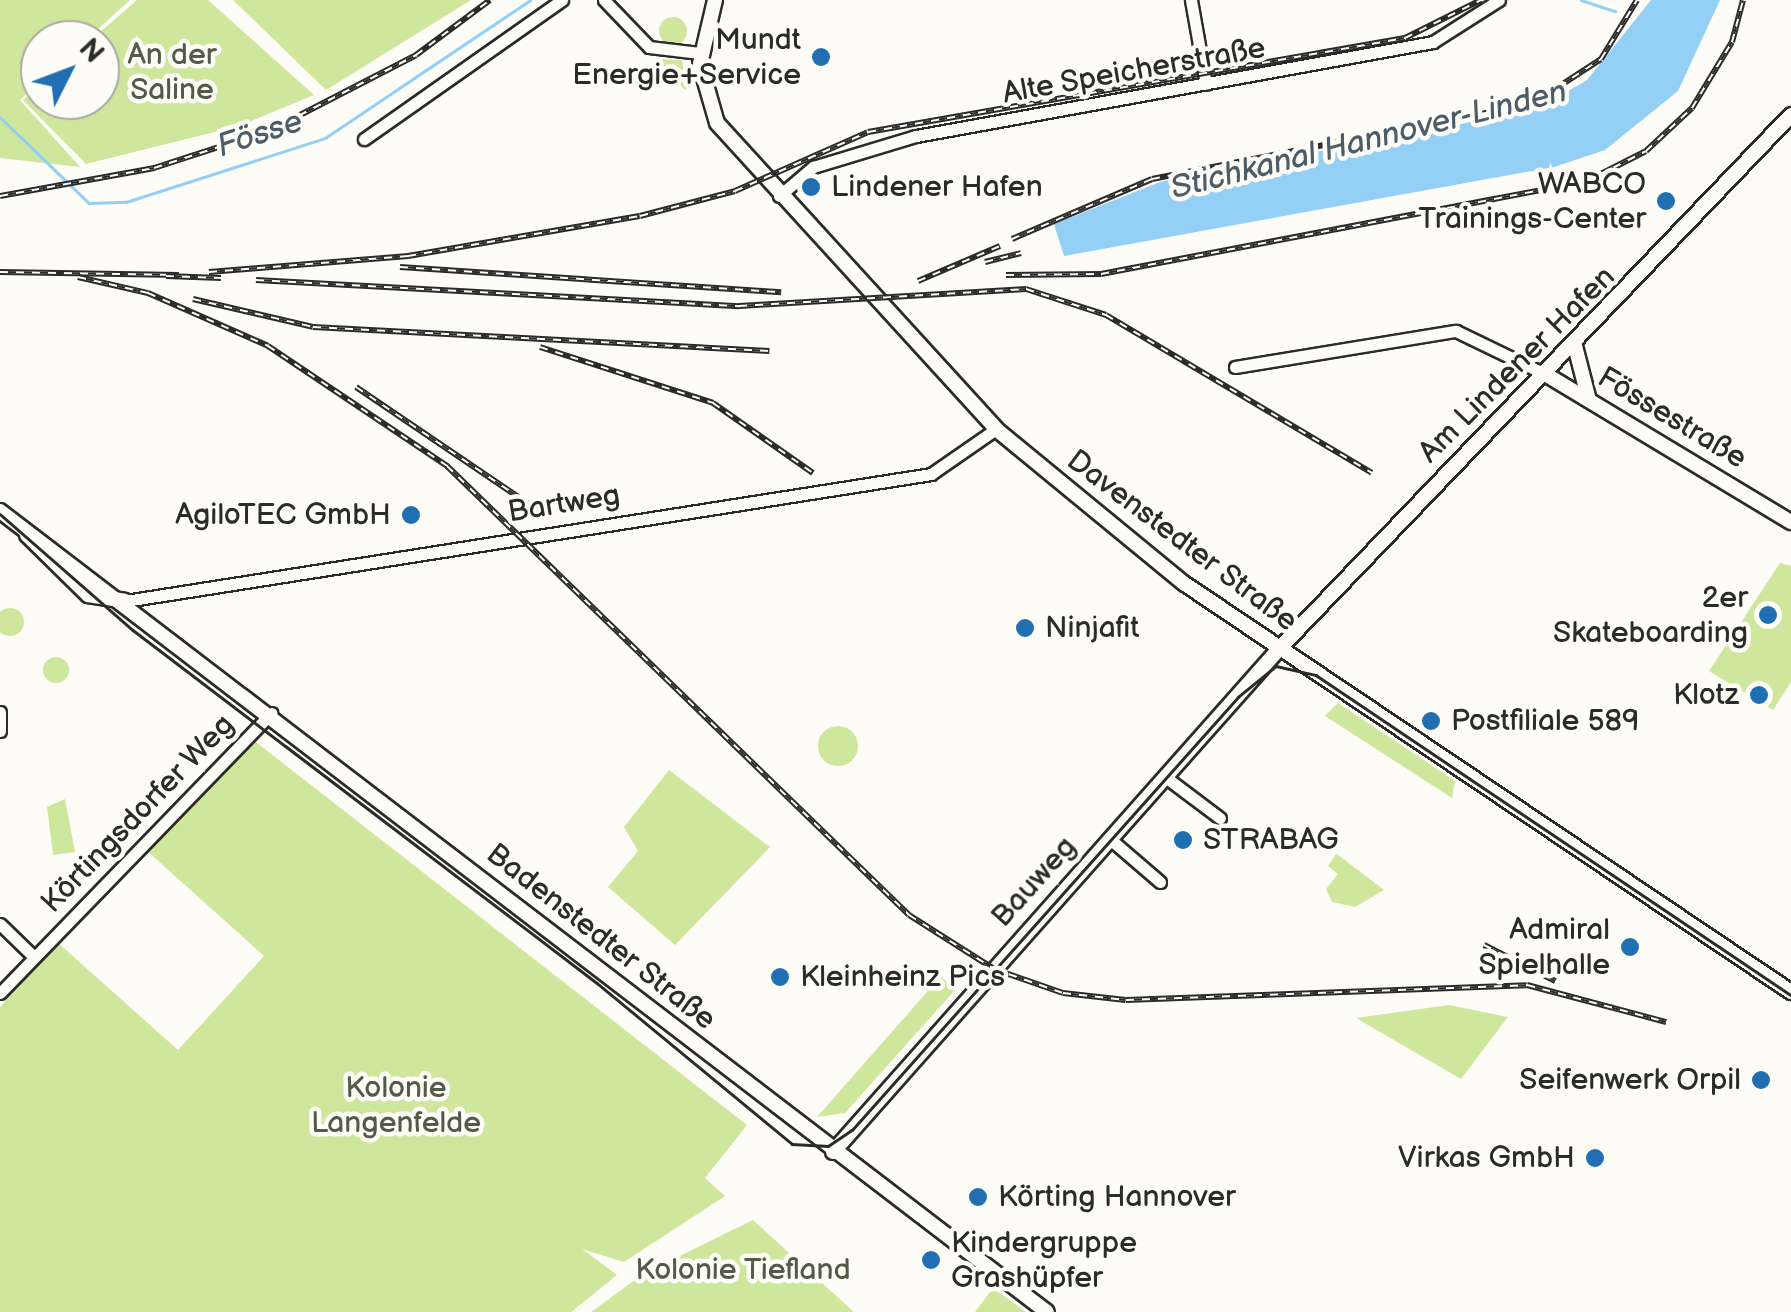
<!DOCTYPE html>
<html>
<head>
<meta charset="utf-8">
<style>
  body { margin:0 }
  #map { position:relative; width:1791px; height:1312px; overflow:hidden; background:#fdfcf7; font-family:"Balsamiq Sans",sans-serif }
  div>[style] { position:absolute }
  .green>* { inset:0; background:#cee79d }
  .round { border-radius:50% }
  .water>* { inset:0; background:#94d0f5 }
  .stream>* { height:2.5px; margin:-1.25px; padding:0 1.25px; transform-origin:1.25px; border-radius:1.25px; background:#94d0f5 }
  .roads { filter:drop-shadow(2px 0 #2b2b2b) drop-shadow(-2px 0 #2b2b2b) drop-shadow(0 2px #2b2b2b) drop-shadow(0 -2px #2b2b2b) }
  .minor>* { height:11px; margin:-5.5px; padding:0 5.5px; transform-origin:5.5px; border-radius:5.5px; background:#fdfcf7 }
  .tertiary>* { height:14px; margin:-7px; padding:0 7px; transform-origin:7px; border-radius:7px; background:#fdfcf7 }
  .tram>* { height:2.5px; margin:-1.25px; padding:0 1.25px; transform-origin:1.25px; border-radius:1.25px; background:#2b2b2b }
  .rail>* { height:6px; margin-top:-3px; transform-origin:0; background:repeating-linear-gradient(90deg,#fdfcf7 0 8px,#2b2b2b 0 16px); box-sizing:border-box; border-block:2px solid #2b2b2b }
  .dots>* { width:28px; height:28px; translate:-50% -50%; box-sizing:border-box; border:5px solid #fdfcf7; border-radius:50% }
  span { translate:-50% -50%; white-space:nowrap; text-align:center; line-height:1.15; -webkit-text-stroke:9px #fdfcf7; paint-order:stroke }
  .poi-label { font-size:30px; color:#2b2b2b }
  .right { translate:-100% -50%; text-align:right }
  .left { translate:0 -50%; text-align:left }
  .park-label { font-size:30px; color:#545a48 }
  .street-label { font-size:30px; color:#2b2b2b }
  .water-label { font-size:32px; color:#4a5d68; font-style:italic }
  .north { position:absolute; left:20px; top:20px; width:100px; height:100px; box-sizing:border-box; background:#fdfcf7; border:2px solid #a9a8a5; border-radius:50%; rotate:48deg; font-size:28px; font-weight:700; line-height:40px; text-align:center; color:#2b2b2b }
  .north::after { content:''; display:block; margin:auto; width:35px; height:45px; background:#1f6fb2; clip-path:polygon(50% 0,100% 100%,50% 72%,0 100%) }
</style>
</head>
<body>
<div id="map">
  <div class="green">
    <i style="clip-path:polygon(0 0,130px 0,86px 40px,40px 40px,40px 81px,20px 100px,80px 167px,0 158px)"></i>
    <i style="clip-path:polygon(137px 0,208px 0,314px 95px,239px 126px,86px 164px,23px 100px,40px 85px,40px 100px,100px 100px,100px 40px,91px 40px)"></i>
    <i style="clip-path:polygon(233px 0,471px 0,326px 90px)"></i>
    <i class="round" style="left:659px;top:17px;width:28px;height:28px"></i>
    <i style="clip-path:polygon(657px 59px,682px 60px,686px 89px,684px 89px)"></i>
    <i style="clip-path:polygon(1780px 563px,1791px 566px,1791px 682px,1773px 710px,1709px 671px)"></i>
    <i class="round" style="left:-4px;top:608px;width:28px;height:28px"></i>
    <i class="round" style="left:43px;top:657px;width:26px;height:26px"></i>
    <i style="clip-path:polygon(1338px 703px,1455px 781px,1452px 798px,1325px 716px)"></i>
    <i class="round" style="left:818px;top:726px;width:40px;height:40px"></i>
    <i style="clip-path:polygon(252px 739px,747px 1125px,705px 1178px,725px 1196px,624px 1262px,582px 1249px,617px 1275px,571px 1312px,0 1312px,0 1007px,57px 942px,178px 1050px,264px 956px,146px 850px)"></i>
    <i style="clip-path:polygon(669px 770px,770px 847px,675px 945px,608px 887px,638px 851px,624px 827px)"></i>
    <i style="clip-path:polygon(65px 799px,75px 852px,53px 855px,47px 807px)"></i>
    <i style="clip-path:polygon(1336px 854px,1337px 854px,1384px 890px,1355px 907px,1332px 902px,1326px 889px,1338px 874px,1328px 866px)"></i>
    <i style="clip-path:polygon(941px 976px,955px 990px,845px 1113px,817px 1117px)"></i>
    <i style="clip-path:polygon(1449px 1005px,1508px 1017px,1461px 1079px,1356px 1018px)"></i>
    <i style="clip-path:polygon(753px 1220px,854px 1312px,591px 1312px,643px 1274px)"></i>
    <i style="clip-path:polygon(993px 1288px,1026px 1312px,975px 1312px)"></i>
  </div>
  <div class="water">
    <i style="clip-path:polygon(1651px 0,1720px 0,1678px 91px,1605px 150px,1554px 167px,1064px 256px,1054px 224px,1160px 182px,1538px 109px,1587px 80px)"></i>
  </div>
  <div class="stream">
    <i style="left:1581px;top:0;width:36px;rotate:18deg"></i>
    <i style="left:0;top:117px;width:124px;rotate:44deg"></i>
    <i style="left:89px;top:203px;width:37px;rotate:-2deg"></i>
    <i style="left:126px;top:202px;width:209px;rotate:-17.8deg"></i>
    <i style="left:325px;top:138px;width:247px;rotate:-33.9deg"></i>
  </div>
  <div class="roads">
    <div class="minor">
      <i style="left:604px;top:0;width:65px;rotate:46.2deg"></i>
      <i style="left:649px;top:47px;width:51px;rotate:6.7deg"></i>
      <i style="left:1191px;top:0;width:85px;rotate:79.9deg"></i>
      <i style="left:364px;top:139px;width:242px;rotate:-35.1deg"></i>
      <i style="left:779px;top:196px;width:45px;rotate:-40.5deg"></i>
      <i style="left:813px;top:167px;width:108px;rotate:-16.8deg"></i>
      <i style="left:916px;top:136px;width:525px;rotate:-10.3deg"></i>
      <i style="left:1433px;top:42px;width:78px;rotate:-32.5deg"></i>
      <i style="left:1235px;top:367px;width:224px;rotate:-9.3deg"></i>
      <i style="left:1456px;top:331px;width:101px;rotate:25.8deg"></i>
      <i style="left:125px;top:601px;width:816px;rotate:-8.95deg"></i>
      <i style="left:931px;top:474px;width:79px;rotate:-34.7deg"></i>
      <i style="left:0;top:712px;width:19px;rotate:90deg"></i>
      <i style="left:1164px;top:776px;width:70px;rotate:36.9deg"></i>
      <i style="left:1110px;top:839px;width:66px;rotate:40.7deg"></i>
      <i style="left:0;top:924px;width:47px;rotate:44.1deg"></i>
      <i style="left:0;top:993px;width:390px;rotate:-45.9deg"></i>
    </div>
    <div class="tertiary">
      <i style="left:715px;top:0;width:66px;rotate:103.2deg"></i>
      <i style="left:700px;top:64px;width:61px;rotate:73.9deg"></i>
      <i style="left:717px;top:123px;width:414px;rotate:47.6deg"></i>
      <i style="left:996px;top:429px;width:244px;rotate:39.4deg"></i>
      <i style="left:1185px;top:584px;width:731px;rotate:33.95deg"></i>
      <i style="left:1575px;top:346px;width:56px;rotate:75.5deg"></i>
      <i style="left:1547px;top:375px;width:285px;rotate:31.1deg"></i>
      <i style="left:0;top:511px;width:1318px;rotate:37.42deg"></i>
      <i style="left:27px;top:535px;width:86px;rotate:44.5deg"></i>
      <i style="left:88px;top:595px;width:37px;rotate:9deg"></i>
      <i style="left:833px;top:1152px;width:671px;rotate:-48.44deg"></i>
      <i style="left:1278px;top:650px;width:741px;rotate:-46.2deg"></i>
    </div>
  </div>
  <div class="tram">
    <i style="left:0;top:514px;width:176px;rotate:41.1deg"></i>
    <i style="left:133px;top:630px;width:583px;rotate:37.26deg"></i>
    <i style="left:597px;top:983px;width:253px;rotate:39.5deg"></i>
    <i style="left:792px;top:1144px;width:36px;rotate:3deg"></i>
    <i style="left:828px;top:1146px;width:29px;rotate:-34deg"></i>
    <i style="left:852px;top:1130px;width:580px;rotate:-48.28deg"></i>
    <i style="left:1238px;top:697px;width:49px;rotate:-39.2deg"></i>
    <i style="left:1276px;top:666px;width:41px;rotate:12.7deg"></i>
    <i style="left:1316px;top:675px;width:573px;rotate:33.97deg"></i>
  </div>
  <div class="rail">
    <i style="left:0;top:196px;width:157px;rotate:-10.3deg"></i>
    <i style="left:154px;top:168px;width:123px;rotate:-18deg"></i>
    <i style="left:271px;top:130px;width:163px;rotate:-27.3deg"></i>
    <i style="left:416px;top:55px;width:92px;rotate:-36.6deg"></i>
    <i style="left:1012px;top:239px;width:152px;rotate:-23.2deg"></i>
    <i style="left:1152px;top:179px;width:387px;rotate:-11.2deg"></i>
    <i style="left:1532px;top:104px;width:82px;rotate:-33.1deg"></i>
    <i style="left:1601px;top:59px;width:69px;rotate:-58.6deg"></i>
    <i style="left:985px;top:262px;width:37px;rotate:-14deg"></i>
    <i style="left:400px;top:267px;width:382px;rotate:3.8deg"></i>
    <i style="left:0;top:272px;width:179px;rotate:1deg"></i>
    <i style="left:209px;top:272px;width:200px;rotate:-4.6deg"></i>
    <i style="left:408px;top:256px;width:235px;rotate:-9.8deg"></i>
    <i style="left:640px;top:216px;width:98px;rotate:-14.7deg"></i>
    <i style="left:735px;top:191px;width:145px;rotate:-23.9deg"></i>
    <i style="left:868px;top:132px;width:545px;rotate:-9.93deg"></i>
    <i style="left:1405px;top:38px;width:85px;rotate:-26.6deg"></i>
    <i style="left:1006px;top:275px;width:95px;rotate:-0.6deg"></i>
    <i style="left:1101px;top:274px;width:493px;rotate:-10.8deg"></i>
    <i style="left:1585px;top:182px;width:68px;rotate:-26.9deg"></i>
    <i style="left:1646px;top:151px;width:63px;rotate:-43.1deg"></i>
    <i style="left:1692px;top:108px;width:77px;rotate:-58.8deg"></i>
    <i style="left:1732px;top:42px;width:43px;rotate:-75.3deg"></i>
    <i style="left:166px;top:276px;width:55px;rotate:2.1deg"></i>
    <i style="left:78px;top:277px;width:72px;rotate:12.9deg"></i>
    <i style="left:148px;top:293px;width:131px;rotate:23.8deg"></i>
    <i style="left:268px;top:346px;width:216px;rotate:33.8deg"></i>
    <i style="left:447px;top:466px;width:644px;rotate:44.18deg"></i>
    <i style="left:909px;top:915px;width:101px;rotate:32.4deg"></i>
    <i style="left:994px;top:969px;width:73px;rotate:19.2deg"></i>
    <i style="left:1063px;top:993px;width:63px;rotate:6.3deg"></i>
    <i style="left:1126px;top:1000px;width:401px;rotate:-2.1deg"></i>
    <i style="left:1527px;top:985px;width:144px;rotate:14.9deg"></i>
    <i style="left:256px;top:280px;width:484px;rotate:3.1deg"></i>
    <i style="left:739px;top:306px;width:288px;rotate:-3.4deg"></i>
    <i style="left:1026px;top:289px;width:84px;rotate:18deg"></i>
    <i style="left:1106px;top:315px;width:309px;rotate:30.7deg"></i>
    <i style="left:918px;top:281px;width:89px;rotate:-23.1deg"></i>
    <i style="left:193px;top:299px;width:123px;rotate:13.1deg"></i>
    <i style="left:313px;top:327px;width:457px;rotate:3deg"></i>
    <i style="left:540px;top:347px;width:182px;rotate:17.9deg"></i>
    <i style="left:713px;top:403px;width:122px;rotate:35deg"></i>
    <i style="left:356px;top:387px;width:225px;rotate:34.1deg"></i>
    <i style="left:1484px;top:945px;width:80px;rotate:26.9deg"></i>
  </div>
  <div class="dots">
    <i style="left:821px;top:57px;background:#1f6fb2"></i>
    <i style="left:811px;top:187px;background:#1f6fb2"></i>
    <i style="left:1666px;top:201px;background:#1f6fb2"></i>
    <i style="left:411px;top:515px;background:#1f6fb2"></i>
    <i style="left:1768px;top:615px;background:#1f6fb2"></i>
    <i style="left:1025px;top:628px;background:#1f6fb2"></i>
    <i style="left:1759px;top:695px;background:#1f6fb2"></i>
    <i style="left:1431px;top:721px;background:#1f6fb2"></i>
    <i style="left:1183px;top:840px;background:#1f6fb2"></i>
    <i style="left:1630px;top:947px;background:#1f6fb2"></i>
    <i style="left:780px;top:977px;background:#1f6fb2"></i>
    <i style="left:1761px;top:1080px;background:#1f6fb2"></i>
    <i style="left:1595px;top:1158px;background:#1f6fb2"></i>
    <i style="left:978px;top:1197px;background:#1f6fb2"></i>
    <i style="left:931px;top:1260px;background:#1f6fb2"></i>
  </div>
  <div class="poi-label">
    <span class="right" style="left:801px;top:57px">Mundt<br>Energie+Service</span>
    <span class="right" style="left:1646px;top:201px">WABCO<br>Trainings-Center</span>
    <span class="left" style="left:831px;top:187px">Lindener Hafen</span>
    <span class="right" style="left:391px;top:515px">AgiloTEC GmbH</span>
    <span class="right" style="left:1748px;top:615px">2er<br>Skateboarding</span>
    <span class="left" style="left:1045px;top:628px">Ninjafit</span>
    <span class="right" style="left:1739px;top:695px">Klotz</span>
    <span class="left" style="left:1451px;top:721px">Postfiliale 589</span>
    <span class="left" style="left:1203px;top:840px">STRABAG</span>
    <span class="right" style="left:1610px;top:947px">Admiral<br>Spielhalle</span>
    <span class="left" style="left:800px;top:977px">Kleinheinz Pics</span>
    <span class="right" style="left:1741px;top:1080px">Seifenwerk Orpil</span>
    <span class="right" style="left:1575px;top:1158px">Virkas GmbH</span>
    <span class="left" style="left:998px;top:1197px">Körting Hannover</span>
    <span class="left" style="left:951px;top:1260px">Kindergruppe<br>Grashüpfer</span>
  </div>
  <div class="park-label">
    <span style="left:172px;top:72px">An der<br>Saline</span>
    <span style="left:396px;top:1105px">Kolonie<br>Langenfelde</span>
    <span style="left:743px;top:1270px">Kolonie Tiefland</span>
  </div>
  <div class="street-label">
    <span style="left:1134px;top:71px;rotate:-10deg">Alte Speicherstraße</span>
    <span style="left:1517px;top:365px;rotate:-45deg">Am Lindener Hafen</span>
    <span style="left:1672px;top:418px;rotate:31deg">Fössestraße</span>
    <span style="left:564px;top:504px;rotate:-9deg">Bartweg</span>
    <span style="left:1182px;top:541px;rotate:37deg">Davenstedter Straße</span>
    <span style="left:138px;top:814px;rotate:-46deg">Körtingsdorfer Weg</span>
    <span style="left:1034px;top:882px;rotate:-48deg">Bauweg</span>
    <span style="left:601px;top:937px;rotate:38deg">Badenstedter Straße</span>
  </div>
  <div class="water-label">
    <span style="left:260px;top:135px;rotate:-18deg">Fösse</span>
    <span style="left:1369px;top:141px;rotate:-14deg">Stichkanal Hannover-Linden</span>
  </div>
  <div class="north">N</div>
</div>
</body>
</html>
